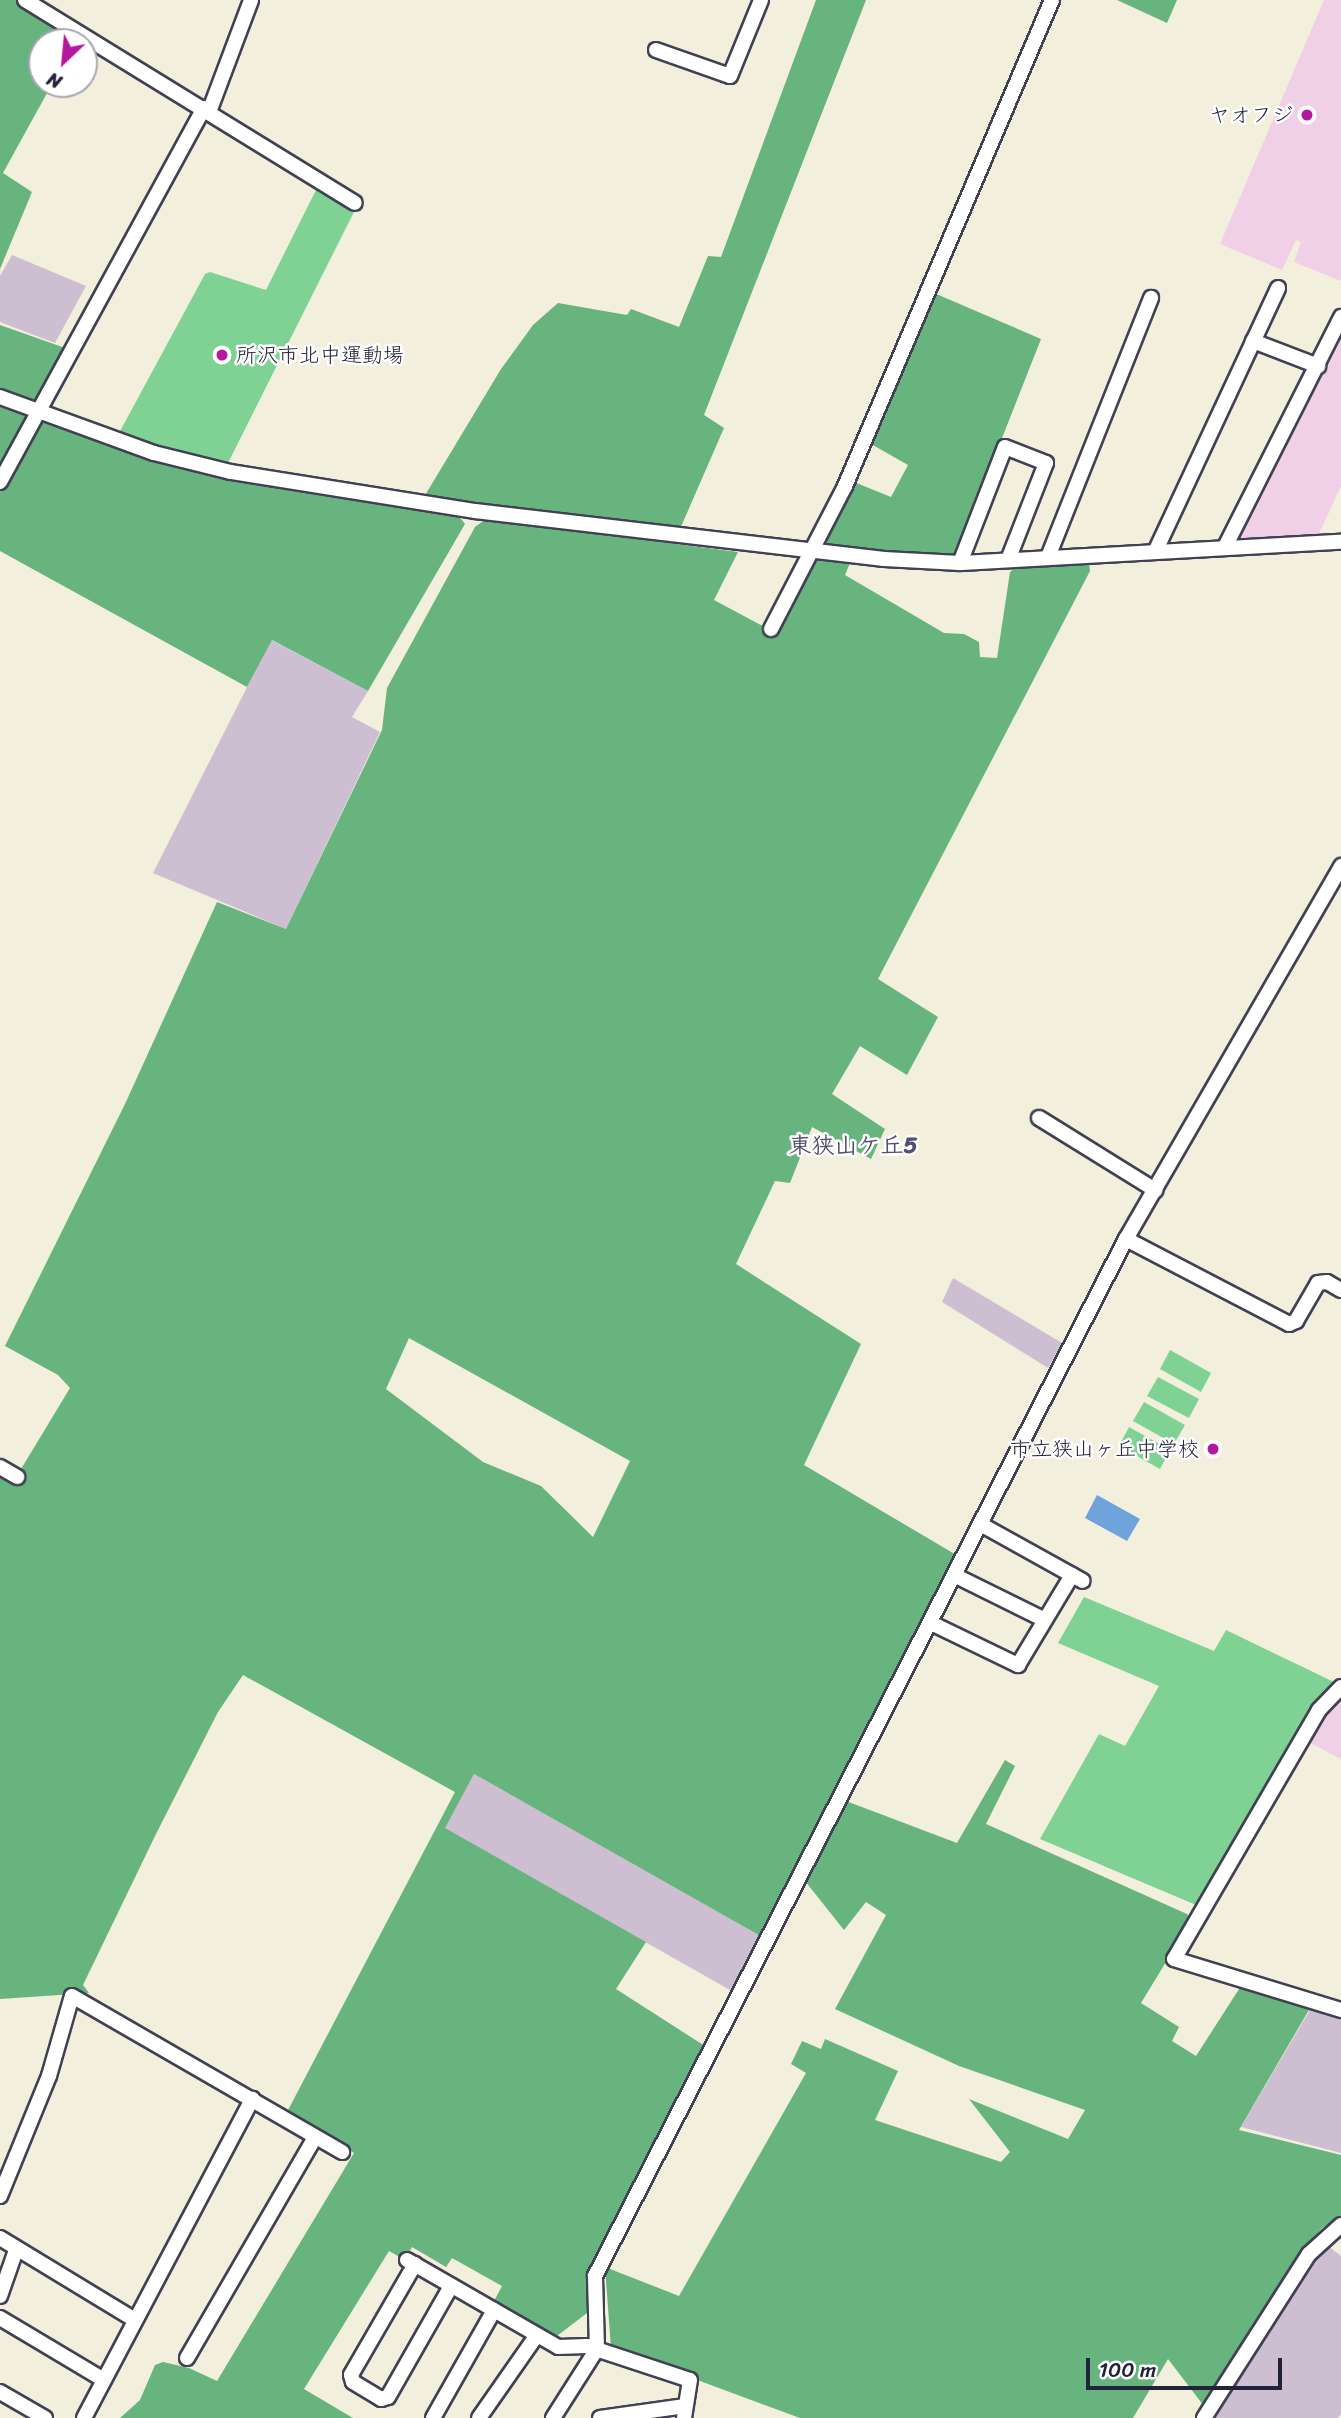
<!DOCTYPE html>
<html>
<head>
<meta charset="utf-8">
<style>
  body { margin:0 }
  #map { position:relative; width:1341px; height:2418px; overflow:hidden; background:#f2efdc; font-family:Sriracha,"Klee One",sans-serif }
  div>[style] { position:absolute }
  .built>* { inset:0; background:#efd0e6 }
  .industrial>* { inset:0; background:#cdbed2 }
  .green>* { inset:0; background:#7fd294 }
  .forest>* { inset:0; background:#67b47e }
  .water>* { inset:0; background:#6fa3dc }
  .roads { filter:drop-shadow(2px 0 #414153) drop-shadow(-2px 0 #414153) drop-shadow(0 2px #414153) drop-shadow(0 -2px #414153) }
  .street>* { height:14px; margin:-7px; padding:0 7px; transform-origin:7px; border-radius:7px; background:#fff }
  .dots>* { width:19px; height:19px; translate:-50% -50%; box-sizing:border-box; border:4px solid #fff; border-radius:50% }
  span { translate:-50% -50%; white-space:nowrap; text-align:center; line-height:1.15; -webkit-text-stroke:5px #fff; paint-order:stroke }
  .poi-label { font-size:21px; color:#22223b }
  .right { translate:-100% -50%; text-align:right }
  .left { translate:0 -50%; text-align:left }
  .neighbourhood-label { font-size:23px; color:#554e70; font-weight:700 }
  .north { position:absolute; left:28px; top:28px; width:70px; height:70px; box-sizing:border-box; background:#fff; border:2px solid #a7a7b1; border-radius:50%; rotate:206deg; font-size:19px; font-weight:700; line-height:28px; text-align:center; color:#22223b }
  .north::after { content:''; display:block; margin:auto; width:24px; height:32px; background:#b5179e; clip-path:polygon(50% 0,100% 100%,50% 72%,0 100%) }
  .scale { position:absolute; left:1086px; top:2358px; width:196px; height:32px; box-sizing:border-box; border:4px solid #22223b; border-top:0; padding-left:9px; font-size:21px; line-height:24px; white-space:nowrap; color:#22223b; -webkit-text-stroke:5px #fff; paint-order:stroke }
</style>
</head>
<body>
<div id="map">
  <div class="built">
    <i style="clip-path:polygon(1324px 0,1341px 0,1341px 281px,1294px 262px,1301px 242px,1296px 240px,1282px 270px,1220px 244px)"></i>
    <i style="clip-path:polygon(1341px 326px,1341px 486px,1318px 536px,1236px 542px,1234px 538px)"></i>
    <i style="clip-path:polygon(1341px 1696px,1341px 1759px,1308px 1742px)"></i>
  </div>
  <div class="industrial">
    <i style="clip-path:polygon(12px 255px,86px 286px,55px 343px,0 322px,0 276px)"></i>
    <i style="clip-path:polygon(271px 640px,368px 691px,352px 717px,380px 732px,286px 929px,153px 873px)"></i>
    <i style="clip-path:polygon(953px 1278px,1062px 1343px,1048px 1368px,942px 1302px)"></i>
    <i style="clip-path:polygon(474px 1774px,764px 1938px,737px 1994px,444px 1828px)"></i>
    <i style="clip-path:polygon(1311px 2008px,1341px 2016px,1341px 2153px,1241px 2127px)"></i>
    <i style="clip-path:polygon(1324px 2243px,1341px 2256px,1341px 2414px,1338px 2418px,1209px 2418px)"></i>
  </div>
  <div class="green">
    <i style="clip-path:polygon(318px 186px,355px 210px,227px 465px,119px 433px,205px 274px,210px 272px,266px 290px)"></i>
    <i style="clip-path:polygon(1170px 1350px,1211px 1373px,1201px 1392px,1160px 1369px)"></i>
    <i style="clip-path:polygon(1158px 1377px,1199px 1399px,1189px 1418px,1147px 1396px)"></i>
    <i style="clip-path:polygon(1144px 1402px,1185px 1425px,1174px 1444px,1133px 1421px)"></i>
    <i style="clip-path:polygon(1129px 1427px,1170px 1450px,1160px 1469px,1119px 1446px)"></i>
    <i style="clip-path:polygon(1084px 1597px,1214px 1651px,1226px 1630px,1336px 1683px,1318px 1699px,1196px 1905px,1040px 1839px,1099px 1734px,1125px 1746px,1159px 1686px,1058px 1643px)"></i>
  </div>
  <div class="forest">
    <i style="clip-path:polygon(0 0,16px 0,77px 38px,75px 42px,42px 42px,42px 84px,52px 84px,3px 173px,32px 192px,0 269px)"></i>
    <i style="clip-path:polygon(816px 0,866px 0,704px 415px,724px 428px,680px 529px,424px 497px,501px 369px,533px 325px,558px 303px,627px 315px,631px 309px,679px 327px,708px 256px,721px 257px)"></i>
    <i style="clip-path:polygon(1117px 0,1177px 0,1167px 23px)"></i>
    <i style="clip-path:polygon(934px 293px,1041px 339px,956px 555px,829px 548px,825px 539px,854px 482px,891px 497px,908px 465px,871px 444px)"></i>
    <i style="clip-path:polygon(0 325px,68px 349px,37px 403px,0 389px)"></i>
    <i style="clip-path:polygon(0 404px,172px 465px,239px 481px,458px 515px,465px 524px,368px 691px,272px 640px,247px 687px,0 551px)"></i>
    <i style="clip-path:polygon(evenodd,486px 519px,738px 552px,714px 600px,774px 632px,813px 559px,850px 563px,845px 575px,944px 633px,964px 634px,979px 642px,980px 657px,997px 658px,1010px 572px,1016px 567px,1089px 562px,1090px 571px,878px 979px,938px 1017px,907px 1075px,860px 1046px,832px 1094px,885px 1129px,871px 1159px,812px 1127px,790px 1183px,775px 1181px,736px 1264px,861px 1344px,804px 1465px,958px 1556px,764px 1938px,474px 1774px,445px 1828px,646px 1942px,616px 1989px,708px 2048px,596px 2265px,591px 2310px,553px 2339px,493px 2303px,502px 2286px,452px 2258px,446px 2267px,412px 2247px,405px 2260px,389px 2251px,304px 2389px,353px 2418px,120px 2418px,140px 2400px,155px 2365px,163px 2362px,189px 2368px,217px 2381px,354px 2153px,287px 2112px,455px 1792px,243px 1675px,218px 1712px,156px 1834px,83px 1985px,89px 1993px,0 1999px,0 1471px,15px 1479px,70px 1388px,58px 1375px,5px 1346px,125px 1104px,217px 902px,286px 929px,382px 730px,387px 688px,475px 527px,486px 519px,409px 1338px,630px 1461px,593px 1537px,541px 1486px,483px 1462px,386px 1389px,409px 1338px)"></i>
    <i style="clip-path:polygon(1005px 1760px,1015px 1766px,986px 1824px,1187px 1914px,1191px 1921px,1141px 2003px,1179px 2027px,1172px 2041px,1196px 2056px,1241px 1986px,1310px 2008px,1239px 2130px,1341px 2155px,1341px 2217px,1322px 2228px,1305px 2247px,1207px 2410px,1168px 2359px,1133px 2418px,800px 2418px,611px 2348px,605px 2267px,679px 2296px,806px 2073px,791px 2064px,802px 2041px,821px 2049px,825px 2039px,898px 2071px,875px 2120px,1001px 2162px,1010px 2152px,969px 2099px,1068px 2139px,1085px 2110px,959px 2066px,835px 2009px,886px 1915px,866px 1902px,844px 1930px,805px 1881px,846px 1801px,957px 1843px)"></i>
  </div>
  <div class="water">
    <i style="clip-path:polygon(1097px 1495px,1140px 1519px,1127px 1541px,1085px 1518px)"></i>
  </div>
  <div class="roads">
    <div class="street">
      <i style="left:25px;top:0;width:387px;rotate:31.6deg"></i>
      <i style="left:656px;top:50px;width:78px;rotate:19.4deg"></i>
      <i style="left:730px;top:76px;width:82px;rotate:-67.8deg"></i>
      <i style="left:209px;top:112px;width:120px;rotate:-69.4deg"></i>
      <i style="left:1253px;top:341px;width:70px;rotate:21deg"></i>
      <i style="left:0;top:397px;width:164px;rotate:20deg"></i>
      <i style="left:154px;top:453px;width:79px;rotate:13.9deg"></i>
      <i style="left:231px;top:472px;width:247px;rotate:9.1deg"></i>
      <i style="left:475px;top:511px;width:412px;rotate:6.7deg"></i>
      <i style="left:884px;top:559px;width:76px;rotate:3deg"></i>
      <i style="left:960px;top:563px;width:382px;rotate:-3.2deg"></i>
      <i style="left:0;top:482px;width:426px;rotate:-61.4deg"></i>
      <i style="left:1225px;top:547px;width:258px;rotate:-63.2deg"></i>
      <i style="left:1156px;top:550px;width:289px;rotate:-65deg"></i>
      <i style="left:1048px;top:557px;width:279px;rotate:-68.3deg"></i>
      <i style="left:960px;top:563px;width:124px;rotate:-68.8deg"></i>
      <i style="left:1005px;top:447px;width:44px;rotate:21.3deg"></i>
      <i style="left:1046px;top:463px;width:104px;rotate:111.4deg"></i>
      <i style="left:771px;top:629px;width:161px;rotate:-62.6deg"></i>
      <i style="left:845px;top:486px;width:528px;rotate:-66.93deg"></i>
      <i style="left:1039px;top:1118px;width:137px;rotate:31.8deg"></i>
      <i style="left:1126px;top:1239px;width:184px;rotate:27.5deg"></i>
      <i style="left:1289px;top:1324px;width:8px;rotate:-23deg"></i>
      <i style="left:1296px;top:1321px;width:44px;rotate:-59.9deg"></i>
      <i style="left:1318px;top:1283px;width:9px;rotate:-6deg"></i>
      <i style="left:1327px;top:1282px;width:16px;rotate:30deg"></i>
      <i style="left:0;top:1467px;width:20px;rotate:30deg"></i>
      <i style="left:982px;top:1525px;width:115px;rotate:29deg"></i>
      <i style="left:956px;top:1576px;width:99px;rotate:26.3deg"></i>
      <i style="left:931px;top:1623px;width:97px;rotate:25.8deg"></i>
      <i style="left:1018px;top:1665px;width:105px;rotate:-59deg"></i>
      <i style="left:1341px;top:1687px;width:32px;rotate:134deg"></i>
      <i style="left:1319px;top:1710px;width:288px;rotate:120.2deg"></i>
      <i style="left:1174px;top:1959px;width:175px;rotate:17deg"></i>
      <i style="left:0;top:2196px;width:130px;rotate:-67.8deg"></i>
      <i style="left:49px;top:2076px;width:83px;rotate:-74deg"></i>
      <i style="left:72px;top:1996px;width:312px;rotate:30deg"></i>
      <i style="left:0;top:2238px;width:158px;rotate:31.3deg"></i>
      <i style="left:407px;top:2260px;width:174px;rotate:29.9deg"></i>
      <i style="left:558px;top:2347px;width:29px;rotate:-2deg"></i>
      <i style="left:587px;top:2346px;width:108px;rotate:18.3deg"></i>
      <i style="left:690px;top:2380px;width:38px;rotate:99deg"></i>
      <i style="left:415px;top:2264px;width:128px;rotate:120deg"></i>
      <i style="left:351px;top:2375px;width:7px;rotate:74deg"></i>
      <i style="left:353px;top:2382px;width:33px;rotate:31deg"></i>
      <i style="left:381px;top:2399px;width:7px;rotate:-16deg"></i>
      <i style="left:388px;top:2397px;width:128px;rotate:-60.4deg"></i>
      <i style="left:0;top:2296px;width:49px;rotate:-70.8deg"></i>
      <i style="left:0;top:2318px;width:121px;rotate:30.8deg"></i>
      <i style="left:187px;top:2358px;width:255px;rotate:-59.9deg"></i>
      <i style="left:0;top:2392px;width:52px;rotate:30deg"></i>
      <i style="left:84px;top:2418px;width:361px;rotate:-62.2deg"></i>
      <i style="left:433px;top:2418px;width:124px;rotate:-60.5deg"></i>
      <i style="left:479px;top:2418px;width:101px;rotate:-55.1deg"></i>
      <i style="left:553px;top:2418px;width:82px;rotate:-57.5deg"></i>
      <i style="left:597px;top:2349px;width:73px;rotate:-91.6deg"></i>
      <i style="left:595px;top:2276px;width:1165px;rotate:-62.89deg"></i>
      <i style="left:1126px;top:1239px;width:431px;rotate:-60deg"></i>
      <i style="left:600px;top:2418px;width:86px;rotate:-8deg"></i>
      <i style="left:1204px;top:2418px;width:195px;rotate:-57.4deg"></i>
      <i style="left:1309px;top:2254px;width:43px;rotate:-42.2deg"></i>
    </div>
  </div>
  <div class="dots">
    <i style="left:1307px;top:115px;background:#b5179e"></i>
    <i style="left:222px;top:355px;background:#b5179e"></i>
    <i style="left:1213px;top:1449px;background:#b5179e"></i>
  </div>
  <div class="poi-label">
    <span class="right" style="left:1293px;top:115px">ヤオフジ</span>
    <span class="left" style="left:236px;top:355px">所沢市北中運動場</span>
    <span class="right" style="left:1199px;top:1449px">市立狭山ヶ丘中学校</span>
  </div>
  <div class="neighbourhood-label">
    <span style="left:853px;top:1146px">東狭山ケ丘5</span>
  </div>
  <div class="north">N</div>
  <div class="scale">100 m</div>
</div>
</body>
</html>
